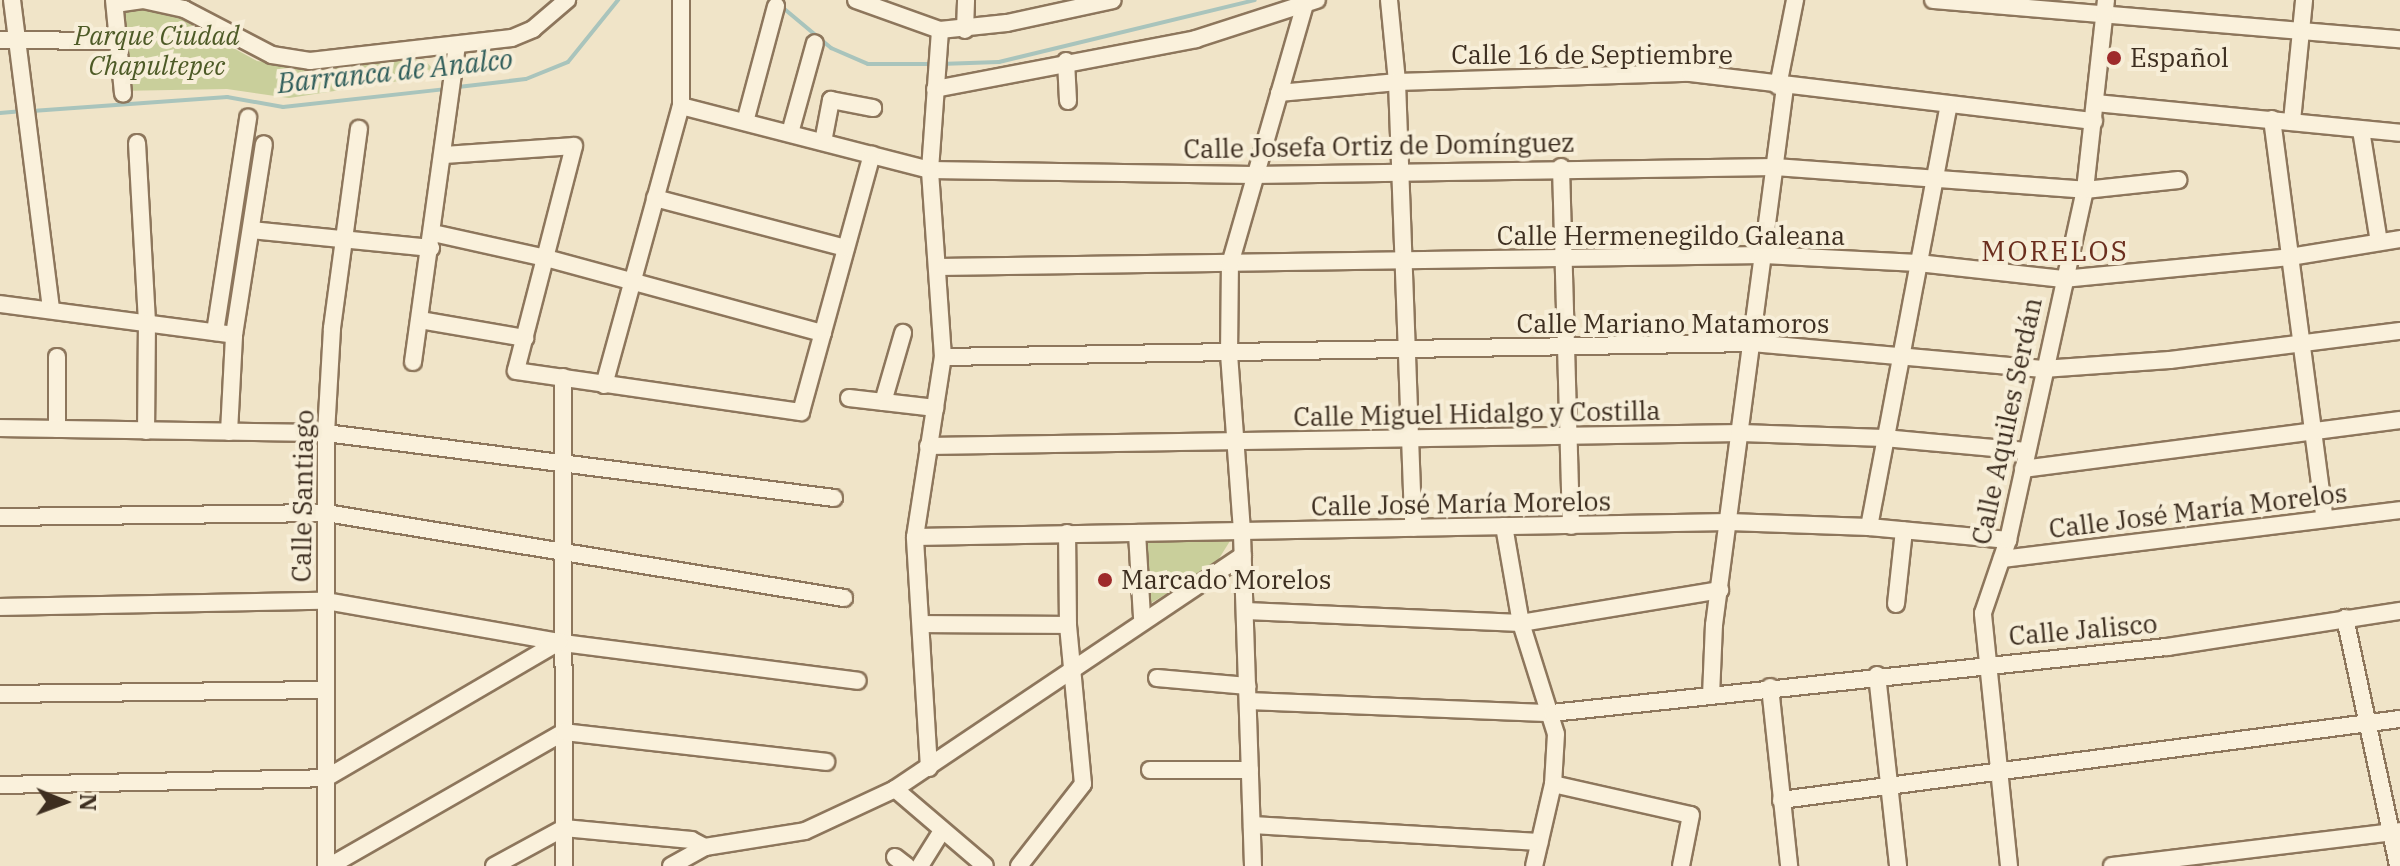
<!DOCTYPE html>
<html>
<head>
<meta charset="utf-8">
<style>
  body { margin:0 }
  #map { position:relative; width:2400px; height:866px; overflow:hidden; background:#f0e4c8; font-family:"IBM Plex Serif",serif }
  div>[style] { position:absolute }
  .green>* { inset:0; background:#c9cf9b }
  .stream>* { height:4px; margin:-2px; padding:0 2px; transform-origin:2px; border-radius:2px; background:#a9c4bc }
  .roads { filter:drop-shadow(2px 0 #8d765c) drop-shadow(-2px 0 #8d765c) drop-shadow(0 2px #8d765c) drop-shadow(0 -2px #8d765c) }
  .minor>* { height:16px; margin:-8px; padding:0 8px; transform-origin:8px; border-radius:8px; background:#faf1dc }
  .dots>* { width:22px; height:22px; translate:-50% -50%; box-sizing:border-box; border:4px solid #f7eed8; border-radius:50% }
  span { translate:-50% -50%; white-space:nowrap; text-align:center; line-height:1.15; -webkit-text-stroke:8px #f7eed8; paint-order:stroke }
  .park-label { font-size:26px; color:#4d5a26; font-style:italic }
  .street-label { font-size:26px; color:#3d2e20 }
  .poi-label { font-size:26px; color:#3d2e20 }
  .left { translate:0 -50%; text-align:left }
  .water-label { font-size:28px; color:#2f5d5a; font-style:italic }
  .neighbourhood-label { font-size:28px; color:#6b2e1e; letter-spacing:2px }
  .north { position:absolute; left:24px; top:762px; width:80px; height:80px; -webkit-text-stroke:6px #f7eed8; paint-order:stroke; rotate:91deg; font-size:22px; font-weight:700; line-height:32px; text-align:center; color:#3d2e20 }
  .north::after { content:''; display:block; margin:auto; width:28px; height:36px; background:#3d2e20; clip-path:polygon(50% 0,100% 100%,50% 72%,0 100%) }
</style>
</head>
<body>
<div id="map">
  <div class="green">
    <i style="clip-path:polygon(141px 9px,170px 13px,257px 61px,307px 67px,424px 59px,438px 75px,289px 98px,227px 89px,116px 91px,121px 12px)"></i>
    <i style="clip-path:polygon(1230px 541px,1215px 565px,1146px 606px,1143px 542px)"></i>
  </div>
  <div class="stream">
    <i style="left:782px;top:7px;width:64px;rotate:39.9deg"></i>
    <i style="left:831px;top:48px;width:40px;rotate:23.4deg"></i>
    <i style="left:868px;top:64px;width:64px"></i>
    <i style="left:940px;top:64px;width:59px;rotate:-1.9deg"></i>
    <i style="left:999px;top:62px;width:263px;rotate:-13.6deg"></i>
    <i style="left:458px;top:87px;width:68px;rotate:-6.7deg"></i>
    <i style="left:526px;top:79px;width:45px;rotate:-22deg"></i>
    <i style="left:568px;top:62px;width:80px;rotate:-51.1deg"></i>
    <i style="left:32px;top:111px;width:196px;rotate:-4.1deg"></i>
    <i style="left:227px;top:97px;width:57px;rotate:10.1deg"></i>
    <i style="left:283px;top:107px;width:163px;rotate:-6.3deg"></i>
    <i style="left:0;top:113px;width:23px;rotate:-5deg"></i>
  </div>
  <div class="roads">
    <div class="minor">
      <i style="left:12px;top:0;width:312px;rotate:82.8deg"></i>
      <i style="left:114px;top:0;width:94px;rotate:84.5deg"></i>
      <i style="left:856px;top:0;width:89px;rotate:19.7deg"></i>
      <i style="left:940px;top:30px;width:67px;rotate:-6deg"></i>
      <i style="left:1007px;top:23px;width:108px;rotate:-12.2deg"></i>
      <i style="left:1389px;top:0;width:82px;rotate:84.4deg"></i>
      <i style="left:1397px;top:82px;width:446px;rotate:87.9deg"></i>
      <i style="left:1933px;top:0;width:469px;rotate:4.8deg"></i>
      <i style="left:115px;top:4px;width:28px;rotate:-8deg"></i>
      <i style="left:143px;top:0;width:42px;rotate:12.4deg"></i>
      <i style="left:184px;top:9px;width:99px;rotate:27.6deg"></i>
      <i style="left:272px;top:55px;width:38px;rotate:9deg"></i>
      <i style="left:310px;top:61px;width:203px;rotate:-6.5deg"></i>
      <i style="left:512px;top:38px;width:23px;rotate:-23deg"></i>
      <i style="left:533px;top:29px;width:45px;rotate:-40.5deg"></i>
      <i style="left:965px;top:30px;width:30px;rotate:-88deg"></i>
      <i style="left:0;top:40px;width:117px;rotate:0.5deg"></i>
      <i style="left:1066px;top:61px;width:40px;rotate:87.1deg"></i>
      <i style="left:1778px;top:86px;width:88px;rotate:-78.8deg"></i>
      <i style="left:935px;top:89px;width:266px;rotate:-10.8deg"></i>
      <i style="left:1196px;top:39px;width:127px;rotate:-17.9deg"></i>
      <i style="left:1279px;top:93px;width:119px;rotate:-5.3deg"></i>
      <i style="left:1397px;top:82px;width:293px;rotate:-1.8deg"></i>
      <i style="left:1690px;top:73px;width:407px;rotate:6.8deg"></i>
      <i style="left:2096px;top:103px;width:305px;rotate:5.6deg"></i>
      <i style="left:681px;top:106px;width:257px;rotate:14.4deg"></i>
      <i style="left:930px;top:170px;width:323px;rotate:0.9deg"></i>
      <i style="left:1253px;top:175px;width:522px;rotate:-0.88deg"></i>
      <i style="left:1775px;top:167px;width:311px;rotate:4.2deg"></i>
      <i style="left:2085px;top:190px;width:94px;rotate:-6.1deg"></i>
      <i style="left:2272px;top:119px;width:403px;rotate:82.5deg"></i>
      <i style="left:2292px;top:121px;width:122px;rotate:-84.3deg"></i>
      <i style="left:745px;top:122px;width:120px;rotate:-75deg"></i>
      <i style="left:2361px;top:130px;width:113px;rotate:80.9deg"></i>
      <i style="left:790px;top:133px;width:93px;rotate:-74.5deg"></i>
      <i style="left:823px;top:142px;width:43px;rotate:-79.2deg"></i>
      <i style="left:831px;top:100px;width:43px;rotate:10.8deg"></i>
      <i style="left:137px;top:143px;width:177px;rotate:86.8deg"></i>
      <i style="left:147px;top:320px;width:111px;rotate:90.5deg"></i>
      <i style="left:445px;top:155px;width:129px;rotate:-4deg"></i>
      <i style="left:574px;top:146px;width:232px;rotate:104.5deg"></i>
      <i style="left:516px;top:371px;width:288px;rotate:8.2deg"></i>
      <i style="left:801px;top:412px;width:267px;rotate:-74.6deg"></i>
      <i style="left:1561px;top:167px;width:359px;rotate:88.4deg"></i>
      <i style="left:655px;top:198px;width:197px;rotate:14.7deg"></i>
      <i style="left:251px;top:230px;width:181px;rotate:5.7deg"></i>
      <i style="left:433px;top:233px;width:116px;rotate:12.5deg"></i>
      <i style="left:546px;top:258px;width:287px;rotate:15.2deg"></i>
      <i style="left:938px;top:267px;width:826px;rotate:-0.83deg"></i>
      <i style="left:1764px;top:255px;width:154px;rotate:3deg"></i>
      <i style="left:1918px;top:263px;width:146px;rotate:6.3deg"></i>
      <i style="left:2063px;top:279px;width:228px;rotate:-5.5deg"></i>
      <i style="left:2290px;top:257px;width:111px;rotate:-9.3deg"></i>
      <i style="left:0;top:304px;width:236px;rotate:7.5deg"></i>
      <i style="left:420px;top:320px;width:107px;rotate:9.7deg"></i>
      <i style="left:215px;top:332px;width:217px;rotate:-81.2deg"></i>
      <i style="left:57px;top:357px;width:72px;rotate:90deg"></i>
      <i style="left:943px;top:357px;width:809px;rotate:-0.99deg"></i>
      <i style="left:1752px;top:343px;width:292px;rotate:5.1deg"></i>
      <i style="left:2043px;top:369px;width:127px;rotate:-4.1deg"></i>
      <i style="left:2170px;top:360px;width:232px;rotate:-7.2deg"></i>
      <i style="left:413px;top:362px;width:319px;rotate:-82.1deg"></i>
      <i style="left:563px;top:377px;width:489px;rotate:89.9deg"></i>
      <i style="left:604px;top:385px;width:289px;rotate:-74.6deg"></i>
      <i style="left:681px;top:106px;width:106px;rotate:-90deg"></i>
      <i style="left:849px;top:398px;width:87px;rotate:6.6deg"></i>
      <i style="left:883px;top:402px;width:72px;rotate:-73.8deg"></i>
      <i style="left:0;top:428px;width:326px;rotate:0.9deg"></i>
      <i style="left:326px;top:433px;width:512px;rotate:7.29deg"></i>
      <i style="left:229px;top:432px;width:97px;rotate:-87deg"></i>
      <i style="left:234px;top:335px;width:193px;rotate:-81.1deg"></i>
      <i style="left:928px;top:446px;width:813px;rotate:-0.92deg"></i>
      <i style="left:1741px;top:433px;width:143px;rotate:2deg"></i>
      <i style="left:1884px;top:438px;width:143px;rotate:5.2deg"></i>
      <i style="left:2023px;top:469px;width:380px;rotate:-7.4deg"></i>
      <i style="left:0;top:517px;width:326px;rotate:-0.7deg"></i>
      <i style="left:326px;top:513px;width:525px;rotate:9.32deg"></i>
      <i style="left:1504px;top:526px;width:98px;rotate:80.1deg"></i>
      <i style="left:1521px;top:623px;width:116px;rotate:72.5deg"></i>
      <i style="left:1556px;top:734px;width:50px;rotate:93.4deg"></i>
      <i style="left:1553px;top:784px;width:84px;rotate:103deg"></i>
      <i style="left:1869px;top:527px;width:430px;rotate:-79.3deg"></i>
      <i style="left:1137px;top:533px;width:85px;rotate:86.6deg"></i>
      <i style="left:915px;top:537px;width:814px;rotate:-1.06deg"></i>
      <i style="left:1729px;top:522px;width:140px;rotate:2deg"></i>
      <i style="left:1869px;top:527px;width:140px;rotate:5.3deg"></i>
      <i style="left:2002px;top:559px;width:401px;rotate:-7deg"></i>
      <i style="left:1896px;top:604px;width:74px;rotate:-83.8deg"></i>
      <i style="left:0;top:607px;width:326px;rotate:-1.1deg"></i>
      <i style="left:326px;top:601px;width:241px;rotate:10deg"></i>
      <i style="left:563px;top:643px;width:297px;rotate:7.3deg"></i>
      <i style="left:1246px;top:611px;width:275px;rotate:2.5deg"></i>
      <i style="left:1521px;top:623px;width:202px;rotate:-9.4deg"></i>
      <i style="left:2345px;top:618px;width:254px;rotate:77.9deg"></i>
      <i style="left:922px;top:624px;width:146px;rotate:0.4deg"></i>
      <i style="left:1877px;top:675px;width:192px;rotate:83.7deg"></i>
      <i style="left:1157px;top:678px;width:91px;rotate:5deg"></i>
      <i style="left:1770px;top:687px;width:180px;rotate:83.9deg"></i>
      <i style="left:0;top:694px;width:326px;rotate:-0.7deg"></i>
      <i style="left:1711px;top:696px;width:71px;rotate:-87.6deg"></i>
      <i style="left:1714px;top:625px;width:543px;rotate:-82.48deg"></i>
      <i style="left:1248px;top:701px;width:304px;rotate:2.3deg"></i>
      <i style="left:1552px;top:713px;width:619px;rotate:-6.13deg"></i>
      <i style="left:2167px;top:647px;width:236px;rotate:-8.8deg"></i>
      <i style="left:929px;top:768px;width:231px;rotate:-93.5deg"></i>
      <i style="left:915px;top:537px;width:182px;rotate:-81.2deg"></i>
      <i style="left:943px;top:357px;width:187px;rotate:-94deg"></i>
      <i style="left:930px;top:170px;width:140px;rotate:-85.9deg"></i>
      <i style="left:1150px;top:770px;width:100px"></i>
      <i style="left:1553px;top:784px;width:141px;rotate:12.7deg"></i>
      <i style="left:1691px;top:815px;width:52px;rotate:101.1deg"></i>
      <i style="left:0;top:785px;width:326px;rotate:-1.2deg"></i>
      <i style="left:326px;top:778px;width:270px;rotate:-30.3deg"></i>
      <i style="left:895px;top:789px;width:118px;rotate:40.5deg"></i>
      <i style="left:1781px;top:800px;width:624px;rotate:-7.46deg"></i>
      <i style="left:1252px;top:825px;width:288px;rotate:3.4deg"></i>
      <i style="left:895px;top:857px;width:15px;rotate:37deg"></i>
      <i style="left:326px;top:866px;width:433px;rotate:-90deg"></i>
      <i style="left:326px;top:433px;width:105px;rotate:-86.7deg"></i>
      <i style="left:332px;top:328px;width:201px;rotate:-82.3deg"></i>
      <i style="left:330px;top:866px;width:270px;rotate:-29.8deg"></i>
      <i style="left:564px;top:732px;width:264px;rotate:6.5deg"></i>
      <i style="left:494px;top:866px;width:80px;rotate:-28.5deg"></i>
      <i style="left:564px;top:828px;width:128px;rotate:5.4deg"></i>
      <i style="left:691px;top:840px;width:16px;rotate:27deg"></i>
      <i style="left:671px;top:866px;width:39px;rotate:-29deg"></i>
      <i style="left:705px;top:847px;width:101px;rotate:-9.1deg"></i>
      <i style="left:805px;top:831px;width:99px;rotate:-25deg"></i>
      <i style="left:895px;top:789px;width:419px;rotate:-33.9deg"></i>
      <i style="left:920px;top:866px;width:40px;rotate:-58deg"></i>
      <i style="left:1019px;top:866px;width:104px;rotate:-52deg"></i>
      <i style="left:1083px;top:784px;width:160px;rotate:-95.4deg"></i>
      <i style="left:1068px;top:625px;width:92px;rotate:-90.6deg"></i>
      <i style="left:1253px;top:866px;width:335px;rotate:-91.9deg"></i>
      <i style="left:1242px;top:531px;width:176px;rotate:-94.2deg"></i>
      <i style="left:1229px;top:355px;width:91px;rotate:-89.4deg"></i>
      <i style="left:1230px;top:264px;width:275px;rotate:-73.9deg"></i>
      <i style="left:2009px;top:866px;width:254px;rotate:-95.9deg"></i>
      <i style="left:1983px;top:613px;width:77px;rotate:-71.1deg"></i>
      <i style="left:2008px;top:540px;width:358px;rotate:-77.6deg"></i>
      <i style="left:2085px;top:190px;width:191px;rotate:-83.7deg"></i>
      <i style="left:2112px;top:866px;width:290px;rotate:-6.9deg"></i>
    </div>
  </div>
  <div class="dots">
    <i style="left:2114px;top:58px;background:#9e2a2b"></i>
    <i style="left:1105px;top:580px;background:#9e2a2b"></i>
  </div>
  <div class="park-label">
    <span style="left:157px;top:51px">Parque Ciudad<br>Chapultepec</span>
  </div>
  <div class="street-label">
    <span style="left:1592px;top:55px">Calle 16 de Septiembre</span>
    <span style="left:1379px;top:146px;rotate:-1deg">Calle Josefa Ortiz de Domínguez</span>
    <span style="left:1671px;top:236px">Calle Hermenegildo Galeana</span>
    <span style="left:1673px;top:324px">Calle Mariano Matamoros</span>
    <span style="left:1477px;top:414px;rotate:-1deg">Calle Miguel Hidalgo y Costilla</span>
    <span style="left:2007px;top:421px;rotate:-78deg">Calle Aquiles Serdán</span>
    <span style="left:303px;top:496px;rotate:-89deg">Calle Santiago</span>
    <span style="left:1461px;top:504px;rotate:-1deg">Calle José María Morelos</span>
    <span style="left:2198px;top:511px;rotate:-7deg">Calle José María Morelos</span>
    <span style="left:2083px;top:630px;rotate:-5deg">Calle Jalisco</span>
  </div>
  <div class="poi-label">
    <span class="left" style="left:2130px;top:58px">Español</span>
    <span class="left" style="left:1121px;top:580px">Marcado Morelos</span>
  </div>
  <div class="water-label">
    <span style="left:395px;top:71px;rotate:-6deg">Barranca de Analco</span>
  </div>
  <div class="neighbourhood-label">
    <span style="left:2055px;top:251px">MORELOS</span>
  </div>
  <div class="north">N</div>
</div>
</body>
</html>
